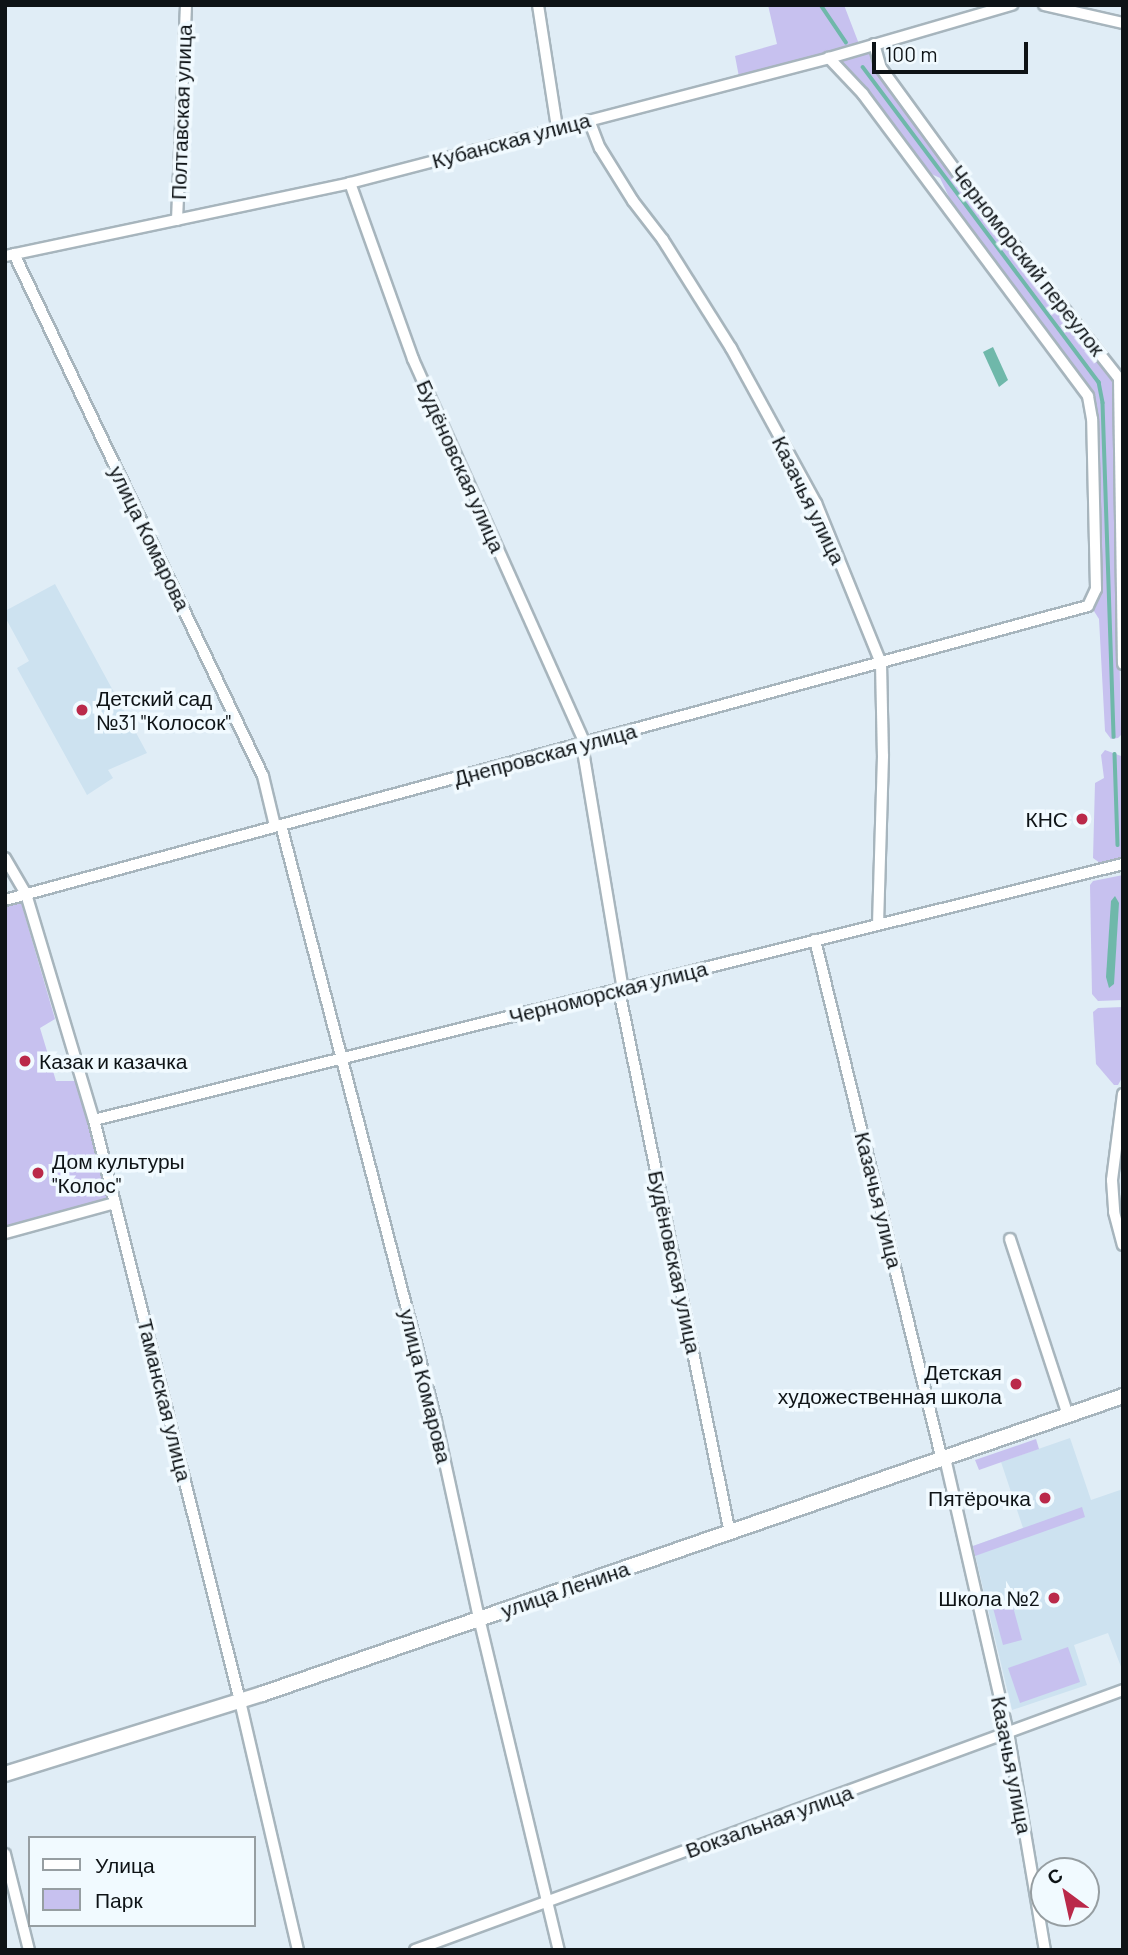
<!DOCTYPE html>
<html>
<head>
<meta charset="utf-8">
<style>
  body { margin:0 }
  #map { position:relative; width:1128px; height:1955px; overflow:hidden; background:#e0edf6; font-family:Barlow,sans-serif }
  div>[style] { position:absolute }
  .built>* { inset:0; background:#cde2f0 }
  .green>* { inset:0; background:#c7c1ef }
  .water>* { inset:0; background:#6fb8aa }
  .stream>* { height:3.5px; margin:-1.75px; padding:0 1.75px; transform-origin:1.75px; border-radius:1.75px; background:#6fb8aa }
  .roads { filter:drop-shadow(2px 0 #a7b5bd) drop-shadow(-2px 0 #a7b5bd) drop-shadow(0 2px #a7b5bd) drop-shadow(0 -2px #a7b5bd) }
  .minor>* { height:10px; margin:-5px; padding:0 5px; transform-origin:5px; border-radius:5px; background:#fff }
  .major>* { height:14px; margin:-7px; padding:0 7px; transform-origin:7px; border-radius:7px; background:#fff }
  .dots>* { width:19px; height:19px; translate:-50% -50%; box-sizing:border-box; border:4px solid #f1faff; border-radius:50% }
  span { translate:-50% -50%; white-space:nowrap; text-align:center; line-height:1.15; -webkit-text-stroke:7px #f1faff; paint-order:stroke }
  .street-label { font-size:21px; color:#0e1316 }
  .poi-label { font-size:21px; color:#0e1316 }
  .left { translate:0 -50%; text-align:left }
  .right { translate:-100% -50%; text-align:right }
  .frame { position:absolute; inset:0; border:7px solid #0e1316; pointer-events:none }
  .legend { position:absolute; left:28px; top:1836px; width:228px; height:91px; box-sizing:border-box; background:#f1faff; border:2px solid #969ea2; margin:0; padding:9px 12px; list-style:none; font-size:21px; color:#0e1316 }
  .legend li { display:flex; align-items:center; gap:14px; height:35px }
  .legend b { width:35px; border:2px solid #969ea2 }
  .north { position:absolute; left:1030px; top:1857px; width:70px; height:70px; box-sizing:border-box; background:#f1faff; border:2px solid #969ea2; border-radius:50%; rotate:327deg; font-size:19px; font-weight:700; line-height:28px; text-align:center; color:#0e1316 }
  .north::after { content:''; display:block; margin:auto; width:24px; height:32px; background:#ba294a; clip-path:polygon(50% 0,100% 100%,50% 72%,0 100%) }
  .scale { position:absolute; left:872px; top:42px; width:156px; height:32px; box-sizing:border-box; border:4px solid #0e1316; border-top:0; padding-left:9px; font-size:21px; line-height:24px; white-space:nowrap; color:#0e1316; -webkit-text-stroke:5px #f1faff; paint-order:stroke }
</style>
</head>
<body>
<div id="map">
  <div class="built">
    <i style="clip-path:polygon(55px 584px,147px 753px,108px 770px,113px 778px,87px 795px,17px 668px,29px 661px,5px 617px,5px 611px)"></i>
    <i style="clip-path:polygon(1070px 1438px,1091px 1500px,1123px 1489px,1123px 1672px,1108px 1633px,1074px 1645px,1087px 1685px,1012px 1710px,973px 1546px,1023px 1528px,1001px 1462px)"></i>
  </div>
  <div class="green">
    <i style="clip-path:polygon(768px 5px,844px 5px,859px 44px,739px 77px,735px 56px,777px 44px)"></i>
    <i style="clip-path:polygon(871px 51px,1114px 382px,1121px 735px,1118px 738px,1111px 739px,1105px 731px,1099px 619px,1092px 608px,1099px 592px,1090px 392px,957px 214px,940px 178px,923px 170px,839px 63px,839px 60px)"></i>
    <i style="clip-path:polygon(1105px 750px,1121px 756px,1123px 857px,1100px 863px,1093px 858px,1095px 783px,1104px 778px,1101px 755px)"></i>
    <i style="clip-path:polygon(1123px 875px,1123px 1000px,1098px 1001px,1092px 994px,1090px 885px,1093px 881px)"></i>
    <i style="clip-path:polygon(20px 899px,55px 1019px,40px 1028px,56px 1081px,76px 1081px,108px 1198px,5px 1227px,5px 904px)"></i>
    <i style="clip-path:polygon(1123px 1007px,1123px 1076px,1118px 1085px,1114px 1085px,1096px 1064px,1093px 1012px,1098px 1008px)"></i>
    <i style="clip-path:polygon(1036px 1439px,1039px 1449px,979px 1470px,975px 1460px)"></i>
    <i style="clip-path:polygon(1082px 1507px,1085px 1517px,975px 1556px,973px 1546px)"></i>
    <i style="clip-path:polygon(1012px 1603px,1022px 1640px,1003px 1645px,993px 1608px)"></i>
    <i style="clip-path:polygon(1068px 1647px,1080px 1682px,1020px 1703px,1008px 1668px)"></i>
  </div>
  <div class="water">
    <i style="clip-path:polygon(993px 347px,1008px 380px,999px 387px,983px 352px)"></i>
    <i style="clip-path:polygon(1115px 896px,1119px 903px,1114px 984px,1109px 988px,1106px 977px,1111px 901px)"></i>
  </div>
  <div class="stream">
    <i style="left:821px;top:5px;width:45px;rotate:56deg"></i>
    <i style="left:863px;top:67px;width:394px;rotate:53.2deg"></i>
    <i style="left:1099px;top:382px;width:21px;rotate:79deg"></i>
    <i style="left:1103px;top:403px;width:334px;rotate:88.1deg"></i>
    <i style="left:1115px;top:754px;width:91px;rotate:88.1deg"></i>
  </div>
  <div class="roads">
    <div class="minor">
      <i style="left:538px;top:5px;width:124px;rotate:81.2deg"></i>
      <i style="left:1044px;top:5px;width:81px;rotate:12.8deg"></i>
      <i style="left:874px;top:44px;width:25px;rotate:74deg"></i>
      <i style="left:881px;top:68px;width:141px;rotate:53.9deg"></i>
      <i style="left:964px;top:182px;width:250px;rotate:51.7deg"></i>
      <i style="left:1119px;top:378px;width:286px;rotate:89.2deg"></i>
      <i style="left:589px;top:120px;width:30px;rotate:69deg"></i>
      <i style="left:600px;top:148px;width:62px;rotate:58.1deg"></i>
      <i style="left:633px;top:201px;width:49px;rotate:52.4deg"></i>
      <i style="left:663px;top:240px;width:128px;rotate:57.8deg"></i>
      <i style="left:731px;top:348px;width:177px;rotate:61.3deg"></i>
      <i style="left:816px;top:503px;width:173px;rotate:67.9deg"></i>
      <i style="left:881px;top:663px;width:93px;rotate:88.8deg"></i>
      <i style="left:883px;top:756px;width:168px;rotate:91.7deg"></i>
      <i style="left:350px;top:183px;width:187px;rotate:70.3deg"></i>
      <i style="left:413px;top:359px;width:422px;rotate:65.9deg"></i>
      <i style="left:177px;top:220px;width:215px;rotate:-87.6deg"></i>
      <i style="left:14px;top:254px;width:578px;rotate:64.5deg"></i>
      <i style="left:263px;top:776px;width:51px;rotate:76.5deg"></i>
      <i style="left:5px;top:256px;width:353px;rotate:-11.9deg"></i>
      <i style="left:350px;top:183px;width:495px;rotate:-14.6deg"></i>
      <i style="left:829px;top:58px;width:191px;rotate:-16.2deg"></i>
      <i style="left:582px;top:745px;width:247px;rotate:80.5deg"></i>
      <i style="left:281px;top:825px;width:616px;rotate:75.42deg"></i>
      <i style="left:436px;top:1421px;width:202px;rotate:77.7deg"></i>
      <i style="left:479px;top:1618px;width:342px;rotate:76.5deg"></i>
      <i style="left:5px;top:858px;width:42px;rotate:59.7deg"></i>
      <i style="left:26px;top:894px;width:236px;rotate:73.3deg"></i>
      <i style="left:94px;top:1120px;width:599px;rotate:75.89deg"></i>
      <i style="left:240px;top:1701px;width:256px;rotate:76.9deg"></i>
      <i style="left:5px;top:900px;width:1122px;rotate:-15.19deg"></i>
      <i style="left:1088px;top:606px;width:19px;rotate:-65deg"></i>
      <i style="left:1096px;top:589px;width:170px;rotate:-91.3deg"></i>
      <i style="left:1092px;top:419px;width:23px;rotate:-100deg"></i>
      <i style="left:1088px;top:396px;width:377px;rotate:-126.7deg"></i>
      <i style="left:863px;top:94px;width:50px;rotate:-133.4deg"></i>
      <i style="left:815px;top:940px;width:535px;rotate:76.28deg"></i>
      <i style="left:619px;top:990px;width:554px;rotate:78.45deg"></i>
      <i style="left:1123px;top:1094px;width:87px;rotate:97.3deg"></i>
      <i style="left:1112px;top:1180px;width:32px;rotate:86deg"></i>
      <i style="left:1114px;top:1212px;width:34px;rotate:75deg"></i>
      <i style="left:94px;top:1120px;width:1060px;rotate:-13.97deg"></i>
      <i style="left:5px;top:1233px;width:114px;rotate:-15.3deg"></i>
      <i style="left:1010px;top:1239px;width:185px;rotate:71.8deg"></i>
      <i style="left:945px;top:1458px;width:281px;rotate:77.1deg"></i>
      <i style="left:1008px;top:1732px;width:221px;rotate:80.4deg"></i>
      <i style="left:5px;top:1854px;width:99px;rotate:76deg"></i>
      <i style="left:415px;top:1950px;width:754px;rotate:-20.16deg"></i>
    </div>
    <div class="major">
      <i style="left:5px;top:1774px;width:269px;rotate:-17.3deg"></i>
      <i style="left:262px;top:1694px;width:911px;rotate:-19.09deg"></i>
    </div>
  </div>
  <div class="dots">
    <i style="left:82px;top:710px;background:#ba294a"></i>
    <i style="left:1082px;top:819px;background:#ba294a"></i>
    <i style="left:25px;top:1061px;background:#ba294a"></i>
    <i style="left:38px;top:1173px;background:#ba294a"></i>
    <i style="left:1016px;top:1384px;background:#ba294a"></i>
    <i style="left:1045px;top:1498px;background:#ba294a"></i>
    <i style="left:1054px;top:1598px;background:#ba294a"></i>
  </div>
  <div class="street-label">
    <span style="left:181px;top:112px;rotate:-88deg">Полтавская улица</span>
    <span style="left:511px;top:140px;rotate:-15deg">Кубанская улица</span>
    <span style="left:1028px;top:260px;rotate:52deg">Черноморский переулок</span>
    <span style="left:461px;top:466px;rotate:66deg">Будёновская улица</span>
    <span style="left:809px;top:500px;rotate:64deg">Казачья улица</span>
    <span style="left:150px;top:538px;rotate:64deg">улица Комарова</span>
    <span style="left:545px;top:754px;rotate:-15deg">Днепровская улица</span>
    <span style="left:608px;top:992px;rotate:-14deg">Черноморская улица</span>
    <span style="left:879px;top:1200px;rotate:76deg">Казачья улица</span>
    <span style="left:675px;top:1262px;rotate:78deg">Будёновская улица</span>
    <span style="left:426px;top:1386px;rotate:76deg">улица Комарова</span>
    <span style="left:165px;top:1400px;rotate:76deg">Таманская улица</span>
    <span style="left:565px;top:1589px;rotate:-19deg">улица Ленина</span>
    <span style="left:1012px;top:1765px;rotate:79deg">Казачья улица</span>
    <span style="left:769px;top:1821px;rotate:-20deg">Вокзальная улица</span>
  </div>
  <div class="poi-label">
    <span class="left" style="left:96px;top:710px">Детский сад<br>№31 "Колосок"</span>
    <span class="right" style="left:1068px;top:819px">КНС</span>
    <span class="left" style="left:39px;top:1061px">Казак и казачка</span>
    <span class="left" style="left:52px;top:1173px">Дом культуры<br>"Колос"</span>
    <span class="right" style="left:1002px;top:1384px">Детская<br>художественная школа</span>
    <span class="right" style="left:1031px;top:1498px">Пятёрочка</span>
    <span class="right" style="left:1040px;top:1598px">Школа №2</span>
  </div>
  <div class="frame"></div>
  <ul class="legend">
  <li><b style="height:9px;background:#fff"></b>Улица</li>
  <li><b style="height:19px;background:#c7c1ef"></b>Парк</li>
  </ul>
  <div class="north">С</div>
  <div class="scale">100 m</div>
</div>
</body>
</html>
